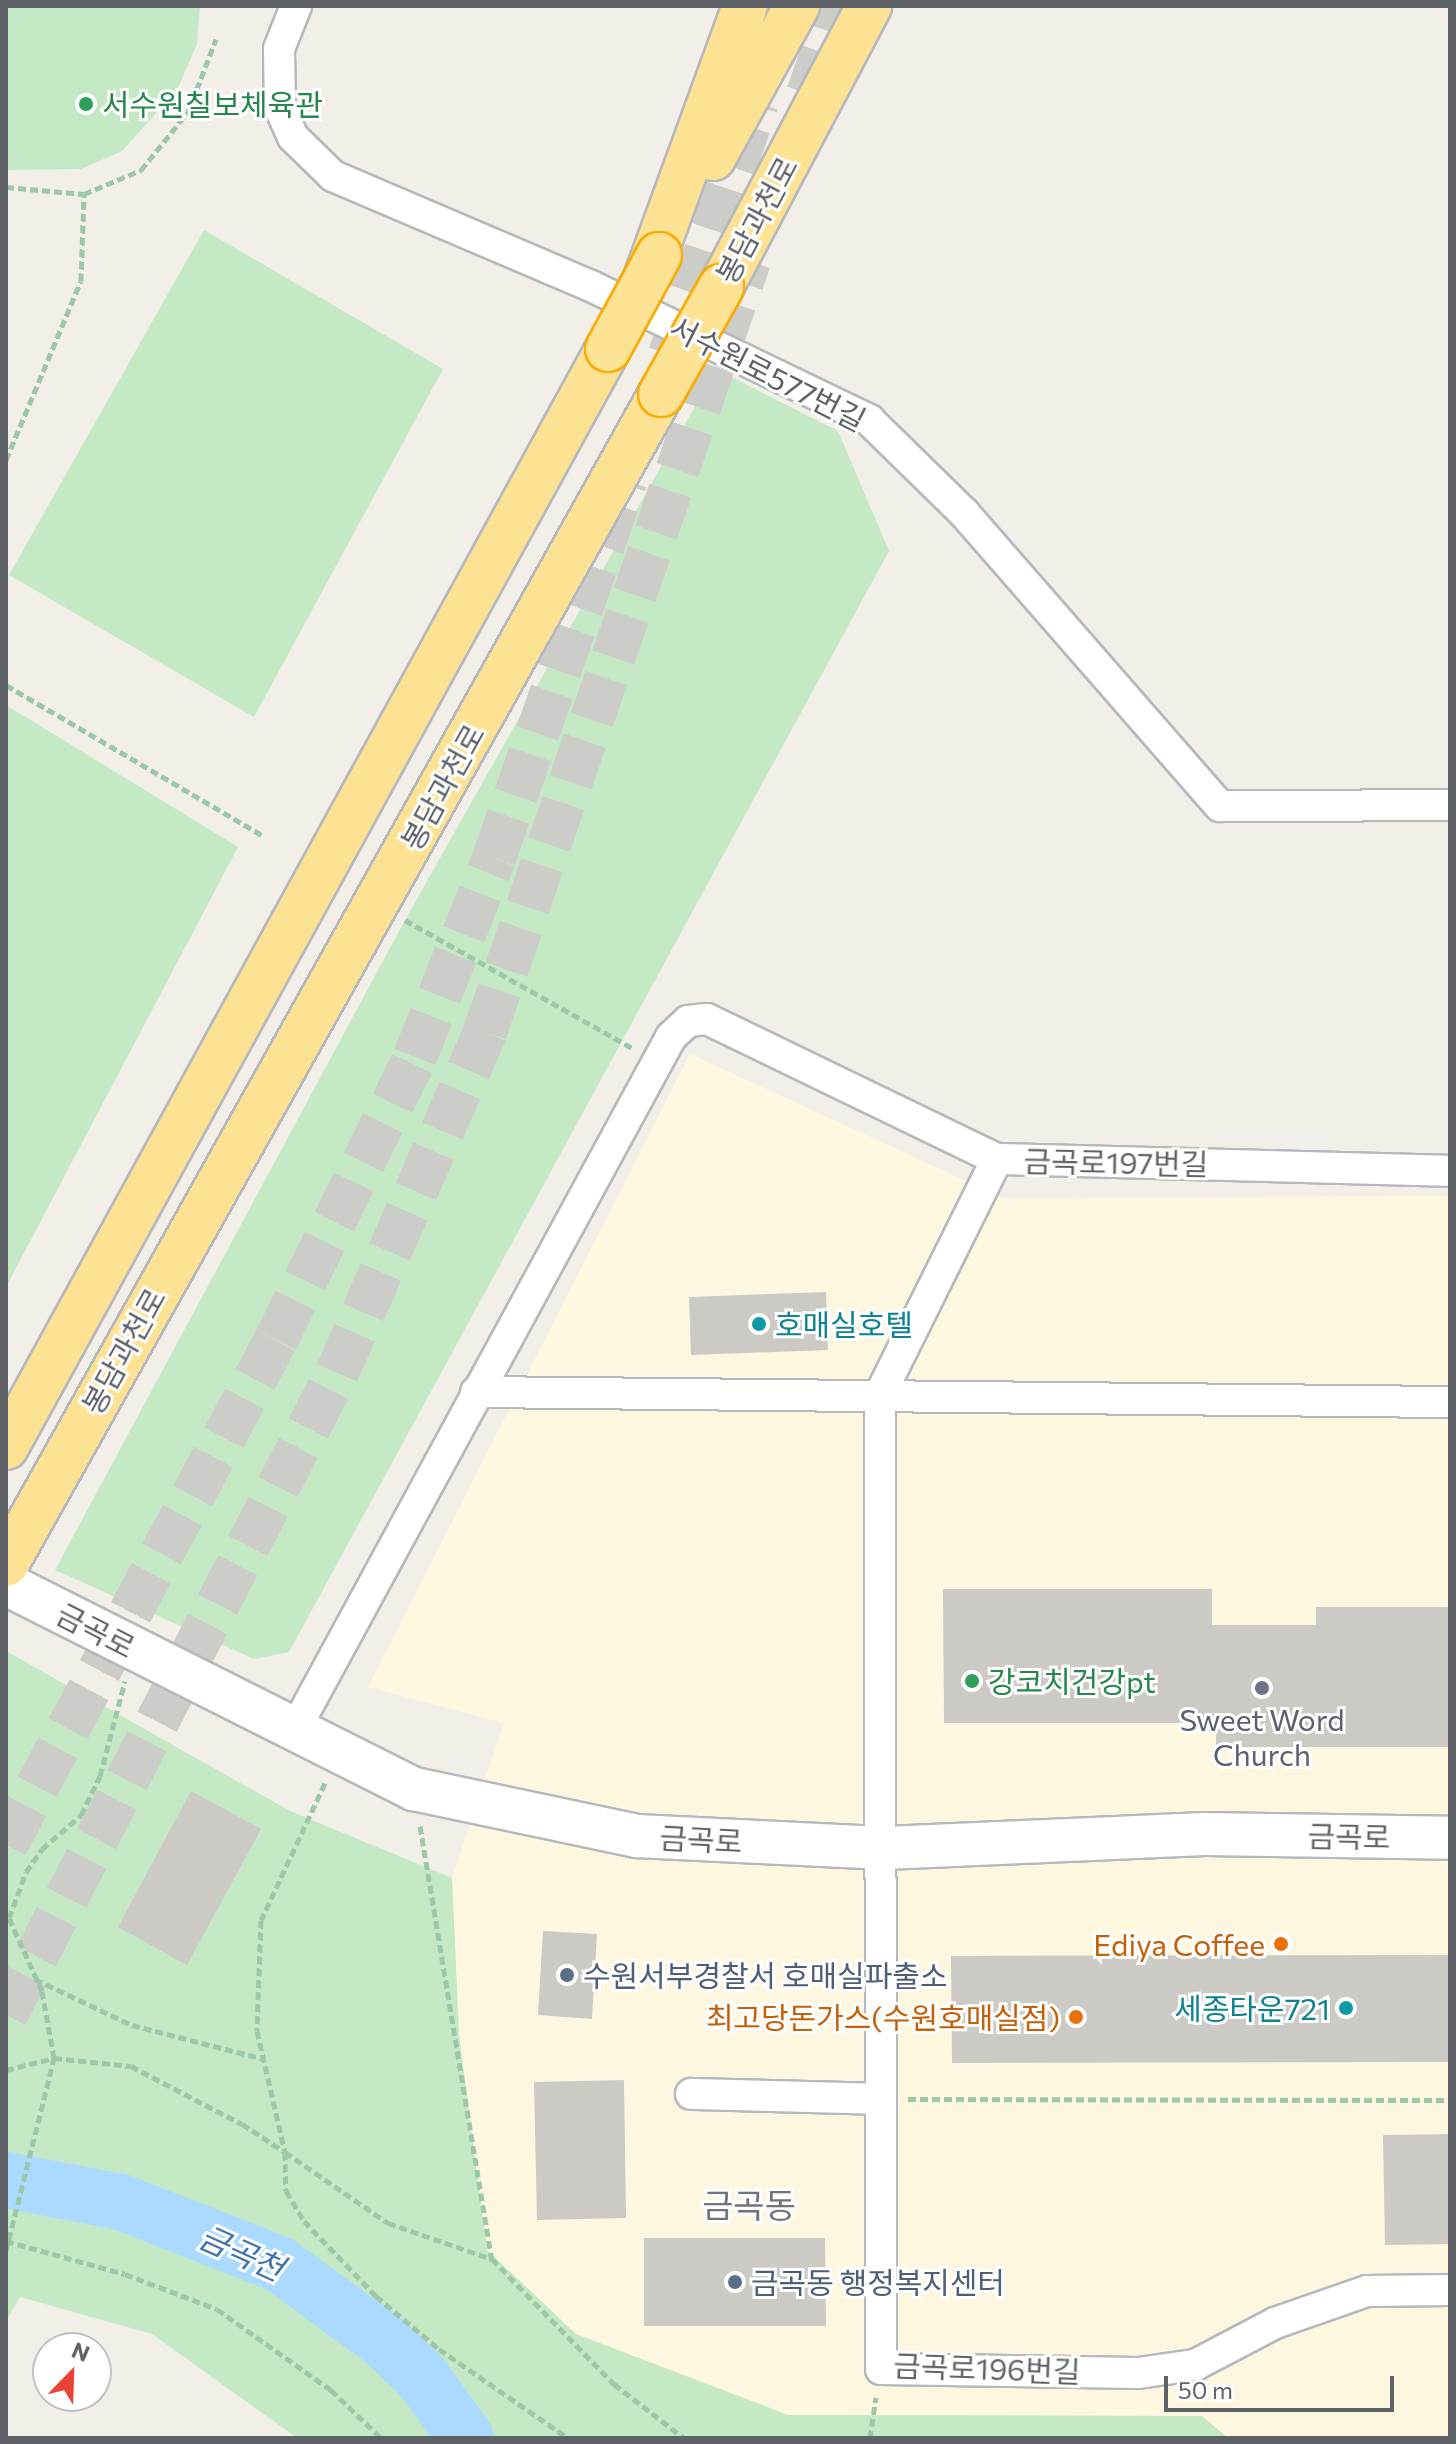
<!DOCTYPE html>
<html>
<head>
<meta charset="utf-8">
<style>
  body { margin:0 }
  #map { position:relative; width:1456px; height:2444px; overflow:hidden; background:#f1efe8; font-family:Commissioner,"Noto Sans KR",sans-serif }
  div>[style] { position:absolute }
  .commercial>* { inset:0; background:#fef7e0 }
  .green>* { inset:0; background:#c5e8c5 }
  .river>* { height:56px; margin:-28px; padding:0 28px; transform-origin:28px; border-radius:28px; background:#aadaff }
  .building>* { inset:0; background:#cccac5 }
  .highway-tunnel>* { height:44px; margin-top:-22px; transform-origin:0; background:repeating-linear-gradient(90deg,#ccccc8 0 44px,transparent 0 66px) }
  .path>* { height:5px; margin-top:-2.5px; transform-origin:0; background:repeating-linear-gradient(90deg,#9cc7a9 0 8px,transparent 0 12px) }
  .roads { filter:drop-shadow(2px 0 #b5b8bc) drop-shadow(-2px 0 #b5b8bc) drop-shadow(0 2px #b5b8bc) drop-shadow(0 -2px #b5b8bc) }
  .street>* { height:30px; margin:-15px; padding:0 15px; transform-origin:15px; border-radius:15px; background:#fff }
  .secondary>* { height:42px; margin:-21px; padding:0 21px; transform-origin:21px; border-radius:21px; background:#fff }
  .highway>* { height:44px; margin:-22px; padding:0 22px; transform-origin:22px; border-radius:22px; background:#fde293 }
  .bridges { filter:drop-shadow(2px 0 #f9ab00) drop-shadow(-2px 0 #f9ab00) drop-shadow(0 2px #f9ab00) drop-shadow(0 -2px #f9ab00) }
  .highway-bridge>* { height:44px; margin:-22px; padding:0 22px; transform-origin:22px; border-radius:22px; background:#fde293 }
  .dots>* { width:22px; height:22px; translate:-50% -50%; box-sizing:border-box; border:4px solid #fff; border-radius:50% }
  span { translate:-50% -50%; white-space:nowrap; text-align:center; line-height:1.15; -webkit-text-stroke:6px #fff; paint-order:stroke }
  .leisure-label { font-size:30px; color:#27864d }
  .left { translate:0 -50%; text-align:left }
  .street-label { font-size:30px; color:#5f6368 }
  .culture-label { font-size:30px; color:#0d838f }
  .right { translate:-100% -50%; text-align:right }
  .worship-label { font-size:30px; color:#5b616d }
  .food-label { font-size:30px; color:#c56008 }
  .service-label { font-size:30px; color:#4e5e75 }
  .water-label { font-size:32px; color:#4174aa; font-style:italic }
  .quarter-label { font-size:34px; color:#70757a }
  .frame { position:absolute; inset:0; border:8px solid #5f6368; pointer-events:none }
  .north { position:absolute; left:32px; top:2332px; width:80px; height:80px; box-sizing:border-box; background:#fff; border:2px solid #bfc1c3; border-radius:50%; rotate:23deg; font-size:22px; font-weight:700; line-height:32px; text-align:center; color:#5f6368 }
  .north::after { content:''; display:block; margin:auto; width:28px; height:36px; background:#ea4335; clip-path:polygon(50% 0,100% 100%,50% 72%,0 100%) }
  .scale { position:absolute; left:1164px; top:2376px; width:230px; height:36px; box-sizing:border-box; border:4px solid #5f6368; border-top:0; padding-left:10px; font-size:24px; line-height:28px; white-space:nowrap; color:#5f6368; -webkit-text-stroke:6px #fff; paint-order:stroke }
</style>
</head>
<body>
<div id="map">
  <div class="commercial">
    <i style="clip-path:polygon(690px 1054px,1003px 1198px,1450px 1196px,1450px 2438px,1228px 2438px,1201px 2416px,788px 2415px,576px 2334px,487px 2250px,459px 2034px,452px 1878px,504px 1723px,368px 1687px)"></i>
  </div>
  <div class="green">
    <i style="clip-path:polygon(6px 6px,200px 6px,197px 44px,177px 90px,122px 151px,81px 169px,6px 170px)"></i>
    <i style="clip-path:polygon(204px 230px,443px 369px,254px 717px,9px 575px)"></i>
    <i style="clip-path:polygon(716px 369px,838px 431px,889px 551px,289px 1652px,254px 1659px,55px 1570px,405px 920px)"></i>
    <i style="clip-path:polygon(6px 705px,238px 847px,6px 1287px)"></i>
    <i style="clip-path:polygon(6px 1651px,290px 1811px,452px 1878px,459px 2034px,487px 2250px,576px 2334px,788px 2415px,1202px 2416px,1228px 2438px,297px 2438px,152px 2334px,20px 2297px,6px 2321px)"></i>
  </div>
  <div class="river">
    <i style="left:6px;top:2180px;width:117px;rotate:10.8deg"></i>
    <i style="left:121px;top:2202px;width:170px;rotate:21.4deg"></i>
    <i style="left:279px;top:2264px;width:129px;rotate:36.2deg"></i>
    <i style="left:383px;top:2340px;width:54px;rotate:43.5deg"></i>
    <i style="left:422px;top:2377px;width:75px;rotate:54.2deg"></i>
  </div>
  <div class="building">
    <i style="clip-path:polygon(826px 1292px,828px 1350px,691px 1355px,689px 1297px)"></i>
    <i style="clip-path:polygon(943px 1589px,1212px 1589px,1212px 1625px,1316px 1625px,1316px 1607px,1450px 1607px,1450px 1747px,1216px 1747px,1216px 1723px,944px 1723px)"></i>
    <i style="clip-path:polygon(191px 1791px,261px 1829px,187px 1965px,118px 1927px)"></i>
    <i style="clip-path:polygon(543px 1931px,597px 1934px,592px 2019px,538px 2015px)"></i>
    <i style="clip-path:polygon(1450px 1955px,1450px 2062px,952px 2063px,951px 1956px)"></i>
    <i style="clip-path:polygon(624px 2080px,626px 2218px,537px 2220px,534px 2082px)"></i>
    <i style="clip-path:polygon(1450px 2134px,1450px 2244px,1385px 2245px,1383px 2135px)"></i>
    <i style="clip-path:polygon(644px 2238px,825px 2238px,826px 2326px,644px 2326px)"></i>
  </div>
  <div class="highway-tunnel">
    <i style="left:808px;top:94px;width:93px;rotate:-70.6deg"></i>
    <i style="left:670px;top:355px;width:267px;rotate:-71deg"></i>
    <i style="left:6px;top:1845px;width:573px;rotate:-61.87deg"></i>
    <i style="left:276px;top:1340px;width:315px;rotate:-63.8deg"></i>
    <i style="left:415px;top:1057px;width:214px;rotate:-68.3deg"></i>
    <i style="left:494px;top:858px;width:400px;rotate:-70.8deg"></i>
    <i style="left:6px;top:2015px;width:722px;rotate:-62.73deg"></i>
    <i style="left:337px;top:1373px;width:372px;rotate:-66.5deg"></i>
    <i style="left:485px;top:1032px;width:815px;rotate:-71.1deg"></i>
  </div>
  <div class="path">
    <i style="left:6px;top:187px;width:78px;rotate:5.1deg"></i>
    <i style="left:84px;top:194px;width:62px;rotate:-22.8deg"></i>
    <i style="left:141px;top:170px;width:75px;rotate:-51deg"></i>
    <i style="left:188px;top:112px;width:78px;rotate:-69deg"></i>
    <i style="left:6px;top:460px;width:194px;rotate:-67.3deg"></i>
    <i style="left:81px;top:281px;width:87px;rotate:-88deg"></i>
    <i style="left:6px;top:685px;width:298px;rotate:30.4deg"></i>
    <i style="left:405px;top:920px;width:263px;rotate:29.4deg"></i>
    <i style="left:325px;top:1783px;width:151px;rotate:115deg"></i>
    <i style="left:261px;top:1920px;width:111px;rotate:92.1deg"></i>
    <i style="left:257px;top:2031px;width:124px;rotate:77deg"></i>
    <i style="left:285px;top:2152px;width:125px;rotate:34.6deg"></i>
    <i style="left:388px;top:2223px;width:110px;rotate:19.1deg"></i>
    <i style="left:420px;top:1826px;width:439px;rotate:80.6deg"></i>
    <i style="left:492px;top:2259px;width:175px;rotate:45.7deg"></i>
    <i style="left:614px;top:2384px;width:88px;rotate:37.6deg"></i>
    <i style="left:35px;top:1979px;width:107px;rotate:25.4deg"></i>
    <i style="left:132px;top:2025px;width:136px;rotate:14.4deg"></i>
    <i style="left:6px;top:2070px;width:49px;rotate:-14deg"></i>
    <i style="left:54px;top:2058px;width:77px;rotate:5.9deg"></i>
    <i style="left:131px;top:2066px;width:125px;rotate:27.6deg"></i>
    <i style="left:242px;top:2124px;width:51px;rotate:33.1deg"></i>
    <i style="left:285px;top:2152px;width:39px;rotate:89deg"></i>
    <i style="left:286px;top:2191px;width:35px;rotate:59deg"></i>
    <i style="left:304px;top:2221px;width:104px;rotate:46.2deg"></i>
    <i style="left:376px;top:2296px;width:82px;rotate:40.1deg"></i>
    <i style="left:439px;top:2349px;width:157px;rotate:34.6deg"></i>
    <i style="left:908px;top:2099px;width:542px;rotate:0.11deg"></i>
    <i style="left:6px;top:2241px;width:123px;rotate:15.5deg"></i>
    <i style="left:125px;top:2274px;width:98px;rotate:20.8deg"></i>
    <i style="left:217px;top:2309px;width:140px;rotate:35.4deg"></i>
    <i style="left:331px;top:2390px;width:69px;rotate:43.8deg"></i>
    <i style="left:6px;top:2251px;width:199px;rotate:-76deg"></i>
    <i style="left:54px;top:2058px;width:68px;rotate:-100.2deg"></i>
    <i style="left:42px;top:1991px;width:80px;rotate:-114.3deg"></i>
    <i style="left:9px;top:1918px;width:49px;rotate:-69.7deg"></i>
    <i style="left:26px;top:1872px;width:28px;rotate:-55deg"></i>
    <i style="left:42px;top:1849px;width:52px;rotate:-41.1deg"></i>
    <i style="left:81px;top:1815px;width:43px;rotate:-64deg"></i>
    <i style="left:100px;top:1776px;width:98px;rotate:-75.3deg"></i>
    <i style="left:870px;top:2438px;width:41px;rotate:-81.7deg"></i>
  </div>
  <div class="roads">
    <div class="street">
      <i style="left:296px;top:6px;width:46px;rotate:111.6deg"></i>
      <i style="left:279px;top:49px;width:59px;rotate:89deg"></i>
      <i style="left:280px;top:108px;width:32px;rotate:66deg"></i>
      <i style="left:293px;top:137px;width:56px;rotate:44.3deg"></i>
      <i style="left:333px;top:176px;width:280px;rotate:23.1deg"></i>
      <i style="left:591px;top:286px;width:309px;rotate:25.7deg"></i>
      <i style="left:869px;top:420px;width:133px;rotate:44.4deg"></i>
      <i style="left:964px;top:513px;width:389px;rotate:48.9deg"></i>
      <i style="left:1220px;top:806px;width:230px;rotate:-0.2deg"></i>
      <i style="left:997px;top:1159px;width:263px;rotate:116.4deg"></i>
      <i style="left:880px;top:1395px;width:974px;rotate:89.94deg"></i>
      <i style="left:881px;top:2369px;width:257px;rotate:0.9deg"></i>
      <i style="left:1138px;top:2373px;width:58px;rotate:-8deg"></i>
      <i style="left:1195px;top:2365px;width:90px;rotate:-27.7deg"></i>
      <i style="left:1275px;top:2323px;width:97px;rotate:-19.2deg"></i>
      <i style="left:1367px;top:2291px;width:83px;rotate:-0.7deg"></i>
      <i style="left:476px;top:1392px;width:974px;rotate:0.59deg"></i>
      <i style="left:294px;top:1731px;width:790px;rotate:-61.49deg"></i>
      <i style="left:671px;top:1037px;width:23px;rotate:-43deg"></i>
      <i style="left:688px;top:1021px;width:19px;rotate:-6deg"></i>
      <i style="left:707px;top:1019px;width:322px;rotate:25.8deg"></i>
      <i style="left:997px;top:1159px;width:453px;rotate:1.5deg"></i>
      <i style="left:691px;top:2094px;width:188px;rotate:1.5deg"></i>
    </div>
    <div class="secondary">
      <i style="left:6px;top:1584px;width:457px;rotate:26.7deg"></i>
      <i style="left:414px;top:1789px;width:228px;rotate:11.9deg"></i>
      <i style="left:637px;top:1836px;width:248px;rotate:2.8deg"></i>
      <i style="left:885px;top:1848px;width:320px;rotate:-2.5deg"></i>
      <i style="left:1205px;top:1834px;width:245px;rotate:0.9deg"></i>
    </div>
    <div class="highway">
      <i style="left:713px;top:158px;width:174px;rotate:-61.1deg"></i>
      <i style="left:646px;top:278px;width:289px;rotate:-70deg"></i>
      <i style="left:721px;top:287px;width:318px;rotate:-62.2deg"></i>
      <i style="left:6px;top:1447px;width:1252px;rotate:-61.27deg"></i>
      <i style="left:6px;top:1564px;width:1341px;rotate:-60.76deg"></i>
    </div>
  </div>
  <div class="bridges">
    <div class="highway-bridge">
      <i style="left:608px;top:349px;width:107px;rotate:-61.5deg"></i>
      <i style="left:661px;top:394px;width:123px;rotate:-60.7deg"></i>
    </div>
  </div>
  <div class="dots">
    <i style="left:86px;top:104px;background:#2e9e5b"></i>
    <i style="left:759px;top:1324px;background:#0f9aa8"></i>
    <i style="left:972px;top:1681px;background:#2e9e5b"></i>
    <i style="left:1262px;top:1688px;background:#6b7280"></i>
    <i style="left:1281px;top:1944px;background:#e8710a"></i>
    <i style="left:567px;top:1975px;background:#5c6f8a"></i>
    <i style="left:1346px;top:2008px;background:#0f9aa8"></i>
    <i style="left:1076px;top:2017px;background:#e8710a"></i>
    <i style="left:735px;top:2282px;background:#5c6f8a"></i>
  </div>
  <div class="leisure-label">
    <span class="left" style="left:102px;top:104px">서수원칠보체육관</span>
    <span class="left" style="left:988px;top:1681px">강코치건강pt</span>
  </div>
  <div class="street-label">
    <span style="left:756px;top:220px;rotate:-62deg">봉담과천로</span>
    <span style="left:768px;top:373px;rotate:27deg">서수원로577번길</span>
    <span style="left:442px;top:787px;rotate:-61deg">봉담과천로</span>
    <span style="left:1116px;top:1162px;rotate:1deg">금곡로197번길</span>
    <span style="left:123px;top:1351px;rotate:-61deg">봉담과천로</span>
    <span style="left:96px;top:1630px;rotate:27deg">금곡로</span>
    <span style="left:1349px;top:1836px;rotate:1deg">금곡로</span>
    <span style="left:701px;top:1839px;rotate:3deg">금곡로</span>
    <span style="left:987px;top:2368px;rotate:2deg">금곡로196번길</span>
  </div>
  <div class="culture-label">
    <span class="left" style="left:775px;top:1324px">호매실호텔</span>
    <span class="right" style="left:1330px;top:2008px">세종타운721</span>
  </div>
  <div class="worship-label">
    <span style="left:1262px;top:1736px">Sweet Word<br>Church</span>
  </div>
  <div class="food-label">
    <span class="right" style="left:1265px;top:1944px">Ediya Coffee</span>
    <span class="right" style="left:1060px;top:2017px">최고당돈가스(수원호매실점)</span>
  </div>
  <div class="service-label">
    <span class="left" style="left:583px;top:1975px">수원서부경찰서 호매실파출소</span>
    <span class="left" style="left:751px;top:2282px">금곡동 행정복지센터</span>
  </div>
  <div class="water-label">
    <span style="left:242px;top:2252px;rotate:24deg">금곡천</span>
  </div>
  <div class="quarter-label">
    <span style="left:749px;top:2205px">금곡동</span>
  </div>
  <div class="frame"></div>
  <div class="north">N</div>
  <div class="scale">50 m</div>
</div>
</body>
</html>
